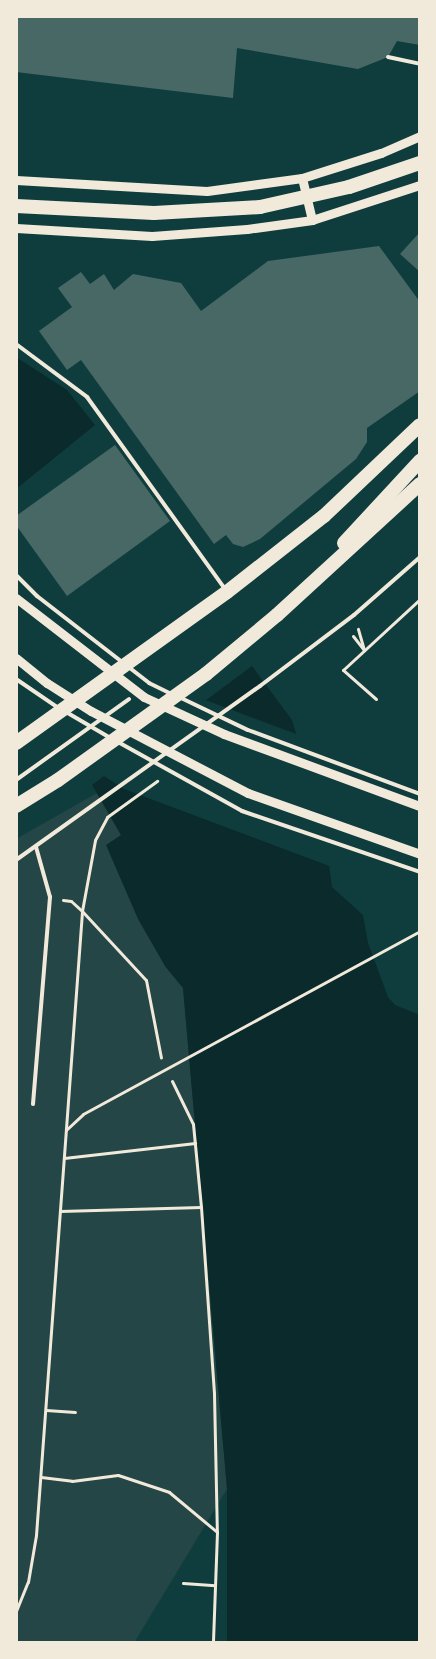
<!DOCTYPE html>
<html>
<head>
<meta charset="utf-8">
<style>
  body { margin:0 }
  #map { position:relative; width:436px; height:1659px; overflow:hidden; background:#0f3d3e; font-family:Arial,sans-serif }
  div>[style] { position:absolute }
  .green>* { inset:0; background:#244646 }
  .water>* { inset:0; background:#0a2a2b }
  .pier>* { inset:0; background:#0f3d3e }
  .building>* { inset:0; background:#486865 }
  .path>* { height:3px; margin:-1.5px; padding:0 1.5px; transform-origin:1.5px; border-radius:1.5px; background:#f1e9da }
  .service>* { height:4px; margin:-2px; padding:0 2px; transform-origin:2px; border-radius:2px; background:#f1e9da }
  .tertiary>* { height:9px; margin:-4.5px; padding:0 4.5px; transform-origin:4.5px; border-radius:4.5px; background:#f1e9da }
  .trunk>* { height:14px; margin:-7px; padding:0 7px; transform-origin:7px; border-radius:7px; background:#f1e9da }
  span { translate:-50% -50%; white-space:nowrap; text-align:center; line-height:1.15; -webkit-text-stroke:5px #f1e9da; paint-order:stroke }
  .frame { position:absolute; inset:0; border:18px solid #f1e9da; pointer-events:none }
</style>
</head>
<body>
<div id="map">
  <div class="green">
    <i style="clip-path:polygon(97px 793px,121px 835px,165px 966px,183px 988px,227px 1489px,134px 1643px,16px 1643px,16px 839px)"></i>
  </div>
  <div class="water">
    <i style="clip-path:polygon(16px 357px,67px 390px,95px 425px,16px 489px)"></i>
    <i style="clip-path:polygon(252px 666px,292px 720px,324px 828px,332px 887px,363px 915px,368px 943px,388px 997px,395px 1005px,420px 1015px,420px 1643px,227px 1643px,227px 1489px,183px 988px,165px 966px,138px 919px,106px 845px,121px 835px,92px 785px)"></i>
  </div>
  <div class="pier">
    <i style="clip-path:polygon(203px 699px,299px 735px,327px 827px,332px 867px,124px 789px,101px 774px)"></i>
  </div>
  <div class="building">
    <i style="clip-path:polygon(16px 16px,420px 16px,420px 45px,397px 41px,388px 57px,358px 69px,237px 48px,233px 98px,16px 72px)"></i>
    <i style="clip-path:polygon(420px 232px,420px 272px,400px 254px)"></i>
    <i style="clip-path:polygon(379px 246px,420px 302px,420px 391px,367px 428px,367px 442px,356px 459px,260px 539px,243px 547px,233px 544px,226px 535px,214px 544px,81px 360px,67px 370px,39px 331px,72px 307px,58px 288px,81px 272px,90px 284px,104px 274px,114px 290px,133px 274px,181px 283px,201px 311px,268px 261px)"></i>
    <i style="clip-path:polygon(115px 445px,170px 521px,67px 596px,16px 525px,16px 516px)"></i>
  </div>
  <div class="path">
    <i style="left:353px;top:636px;width:18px;rotate:52deg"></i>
    <i style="left:364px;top:650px;width:22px;rotate:-106deg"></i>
    <i style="left:376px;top:699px;width:44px;rotate:-138.7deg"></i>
    <i style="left:343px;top:670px;width:105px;rotate:-42.7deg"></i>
    <i style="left:63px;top:900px;width:8px;rotate:7deg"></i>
    <i style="left:71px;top:901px;width:15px;rotate:42deg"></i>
    <i style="left:82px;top:911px;width:94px;rotate:47.2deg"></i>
    <i style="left:146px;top:980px;width:79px;rotate:79.1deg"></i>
    <i style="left:172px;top:1081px;width:48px;rotate:64deg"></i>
    <i style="left:193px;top:1124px;width:83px;rotate:84.5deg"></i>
    <i style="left:201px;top:1207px;width:187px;rotate:86deg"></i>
    <i style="left:214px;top:1394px;width:138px;rotate:88.8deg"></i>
    <i style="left:217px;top:1532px;width:111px;rotate:92.1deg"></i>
    <i style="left:66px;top:1130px;width:23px;rotate:-43deg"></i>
    <i style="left:83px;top:1114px;width:383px;rotate:-28.5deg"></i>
    <i style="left:64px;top:1158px;width:132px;rotate:-6.5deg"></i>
    <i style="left:60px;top:1211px;width:141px;rotate:-1.6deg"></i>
    <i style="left:46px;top:1410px;width:29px;rotate:4deg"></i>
    <i style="left:41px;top:1477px;width:31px;rotate:7deg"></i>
    <i style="left:72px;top:1481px;width:46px;rotate:-7.4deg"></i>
    <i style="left:118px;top:1475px;width:54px;rotate:18.4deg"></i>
    <i style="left:169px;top:1492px;width:62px;rotate:39.8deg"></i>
    <i style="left:183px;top:1583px;width:32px;rotate:4deg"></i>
    <i style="left:16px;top:1611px;width:31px;rotate:-68deg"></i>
    <i style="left:28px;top:1582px;width:48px;rotate:-80.3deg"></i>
    <i style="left:36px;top:1535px;width:626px;rotate:-85.78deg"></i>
    <i style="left:82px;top:911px;width:72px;rotate:-79.6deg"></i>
    <i style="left:95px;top:840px;width:26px;rotate:-62deg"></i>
    <i style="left:107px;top:817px;width:62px;rotate:-35.8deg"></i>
  </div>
  <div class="service">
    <i style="left:388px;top:57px;width:33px;rotate:12deg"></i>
    <i style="left:16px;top:344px;width:89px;rotate:36.7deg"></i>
    <i style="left:87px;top:397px;width:236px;rotate:54.3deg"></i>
    <i style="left:16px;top:575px;width:30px;rotate:45deg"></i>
    <i style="left:37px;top:596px;width:142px;rotate:37.8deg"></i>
    <i style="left:149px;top:683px;width:25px;rotate:26deg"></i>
    <i style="left:16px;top:679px;width:53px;rotate:34.3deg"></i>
    <i style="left:179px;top:697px;width:76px;rotate:25.6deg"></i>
    <i style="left:248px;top:730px;width:184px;rotate:20.4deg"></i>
    <i style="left:66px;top:712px;width:53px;rotate:30.4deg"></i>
    <i style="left:118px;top:742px;width:142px;rotate:29.1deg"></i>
    <i style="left:242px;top:811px;width:188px;rotate:18.9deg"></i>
    <i style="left:16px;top:780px;width:139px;rotate:-35.6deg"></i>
    <i style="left:16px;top:860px;width:300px;rotate:-35.5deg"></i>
    <i style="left:260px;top:686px;width:118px;rotate:-37.1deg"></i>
    <i style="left:354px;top:615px;width:88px;rotate:-41.3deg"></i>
    <i style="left:33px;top:1104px;width:208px;rotate:-85.3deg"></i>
    <i style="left:50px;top:897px;width:52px;rotate:-105.6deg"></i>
  </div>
  <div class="tertiary">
    <i style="left:302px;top:178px;width:43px;rotate:76.6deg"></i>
    <i style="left:16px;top:180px;width:191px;rotate:3.3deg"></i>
    <i style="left:207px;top:191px;width:96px;rotate:-7.8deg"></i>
    <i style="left:302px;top:178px;width:83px;rotate:-17.6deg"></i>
    <i style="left:381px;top:153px;width:43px;rotate:-23.6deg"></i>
    <i style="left:16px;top:228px;width:136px;rotate:3.4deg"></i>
    <i style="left:152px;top:236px;width:95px;rotate:-4.2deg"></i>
    <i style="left:247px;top:229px;width:66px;rotate:-7.9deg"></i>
    <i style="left:312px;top:220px;width:114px;rotate:-18deg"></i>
    <i style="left:16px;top:598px;width:162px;rotate:37.7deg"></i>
    <i style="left:144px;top:697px;width:88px;rotate:24.8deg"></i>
    <i style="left:224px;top:734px;width:209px;rotate:20.2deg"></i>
    <i style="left:16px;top:658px;width:40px;rotate:39deg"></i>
    <i style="left:47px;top:683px;width:52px;rotate:32.5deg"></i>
    <i style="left:91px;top:711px;width:177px;rotate:27.6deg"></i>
    <i style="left:248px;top:793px;width:182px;rotate:19.5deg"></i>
  </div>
  <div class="trunk">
    <i style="left:16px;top:206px;width:138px;rotate:2.9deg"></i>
    <i style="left:154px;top:213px;width:106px;rotate:-3.2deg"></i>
    <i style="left:260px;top:207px;width:91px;rotate:-12.7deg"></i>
    <i style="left:349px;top:187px;width:75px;rotate:-18.7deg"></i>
    <i style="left:344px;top:543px;width:112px;rotate:-47.2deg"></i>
    <i style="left:16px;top:743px;width:259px;rotate:-35.6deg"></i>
    <i style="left:227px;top:592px;width:123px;rotate:-38.1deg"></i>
    <i style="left:324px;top:516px;width:132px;rotate:-43.5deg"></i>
    <i style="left:16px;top:806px;width:49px;rotate:-31.8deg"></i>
    <i style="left:58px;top:780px;width:182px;rotate:-35.6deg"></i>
    <i style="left:206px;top:674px;width:92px;rotate:-39.7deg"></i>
    <i style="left:277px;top:615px;width:194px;rotate:-42.5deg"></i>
  </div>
  <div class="frame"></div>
</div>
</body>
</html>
